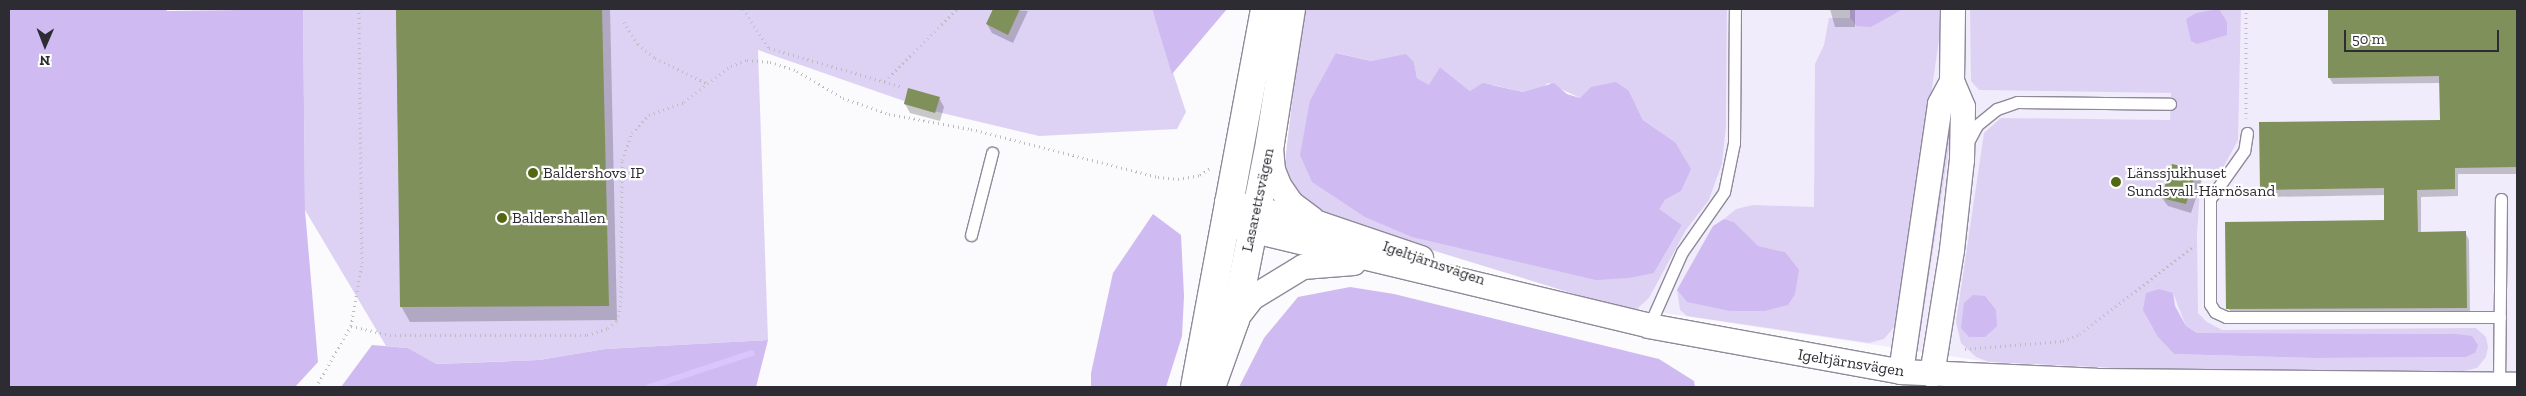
<!DOCTYPE html>
<html>
<head>
<meta charset="utf-8">
<style>
  body { margin:0 }
  #map { position:relative; width:2526px; height:396px; overflow:hidden; background:#fbfafd; font-family:"Zilla Slab",serif }
  div>[style] { position:absolute }
  .built>* { inset:0; background:#f1ecfb }
  .green>* { inset:0; background:#ded2f4 }
  .forest>* { inset:0; background:#cfbaf1 }
  .shadow>* { inset:0; background:#0003 }
  .stream>* { height:6px; margin:-3px; padding:0 3px; transform-origin:3px; border-radius:3px; background:#dac5fc }
  .building>* { inset:0; background:#7f905a }
  .path>* { height:3px; margin-top:-1.5px; transform-origin:0; background:repeating-linear-gradient(90deg,#bcbbbf 0 1px,transparent 0 5px) }
  .roads { filter:drop-shadow(1px 0 #8f899a) drop-shadow(-1px 0 #8f899a) drop-shadow(0 1px #8f899a) drop-shadow(0 -1px #8f899a) }
  .service>* { height:11px; margin:-5.5px; padding:0 5.5px; transform-origin:5.5px; border-radius:5.5px; background:#fff }
  .minor>* { height:24px; margin:-12px; padding:0 12px; transform-origin:12px; border-radius:12px; background:#fff }
  .tertiary>* { height:28px; margin:-14px; padding:0 14px; transform-origin:14px; border-radius:14px; background:#fff }
  .dots>* { width:14px; height:14px; translate:-50% -50%; box-sizing:border-box; border:2px solid #fff; border-radius:50% }
  span { translate:-50% -50%; white-space:nowrap; text-align:center; line-height:1.15; -webkit-text-stroke:4.5px #fff; paint-order:stroke }
  .poi-label { font-size:16px; color:#2e2c33 }
  .left { translate:0 -50%; text-align:left }
  .street-label { font-size:16px; color:#2e2c33 }
  .frame { position:absolute; inset:0; border:10px solid #2e2c33; pointer-events:none }
  .north { position:absolute; left:20px; top:20px; width:50px; height:50px; -webkit-text-stroke:4px #fff; paint-order:stroke; rotate:181deg; font-size:14px; font-weight:700; line-height:20px; text-align:center; color:#2e2c33 }
  .north::after { content:''; display:block; margin:auto; width:18px; height:22px; background:#2e2c33; clip-path:polygon(50% 0,100% 100%,50% 72%,0 100%) }
  .scale { position:absolute; left:2344px; top:30px; width:155px; height:22px; box-sizing:border-box; border:2px solid #2e2c33; border-top:0; padding-left:6px; font-size:15px; line-height:18px; white-space:nowrap; color:#2e2c33; -webkit-text-stroke:4px #fff; paint-order:stroke }
</style>
</head>
<body>
<div id="map">
  <div class="built">
    <i style="clip-path:polygon(1727px 9px,2517px 9px,2517px 372px,2197px 372px,1989px 362px,1637px 309px,1649px 298px,1686px 230px,1709px 200px,1722px 164px,1726px 127px)"></i>
  </div>
  <div class="green">
    <i style="clip-path:polygon(303px 9px,1152px 9px,1186px 112px,1177px 129px,1039px 136px,904px 104px,904px 101px,758px 50px,768px 340px,605px 349px,539px 360px,435px 364px,408px 348px,386px 346px,305px 210px)"></i>
    <i style="clip-path:polygon(evenodd,1303px 9px,1727px 9px,1726px 127px,1722px 164px,1709px 200px,1686px 230px,1649px 298px,1637px 309px,1620px 308px,1422px 247px,1329px 215px,1308px 204px,1291px 188px,1284px 170px,1303px 9px,1337px 53px,1371px 61px,1406px 55px,1414px 62px,1417px 78px,1430px 86px,1440px 67px,1470px 91px,1493px 85px,1523px 92px,1541px 89px,1548px 83px,1580px 98px,1587px 94px,1629px 91px,1643px 120px,1675px 142px,1681px 191px,1665px 200px,1658px 209px,1682px 225px,1654px 273px,1310px 100px,1337px 53px)"></i>
    <i style="clip-path:polygon(1903px 9px,1942px 9px,1942px 19px,1900px 309px,1894px 327px,1884px 339px,1869px 343px,1687px 316px,1680px 310px,1677px 290px,1687px 302px,1785px 252px,1757px 246px,1734px 222px,1724px 219px,1736px 209px,1753px 205px,1814px 207px,1815px 64px,1824px 45px,1829px 18px,1850px 18px,1856px 26px)"></i>
    <i style="clip-path:polygon(evenodd,1970px 9px,2241px 9px,2238px 140px,2223px 168px,2201px 172px,2197px 235px,2198px 313px,2207px 322px,2222px 330px,2476px 328px,2486px 337px,2488px 347px,2486px 357px,2477px 368px,2464px 371px,2197px 372px,1989px 362px,1976px 357px,1961px 343px,1956px 322px,1984px 133px,2001px 118px,2170px 120px,2171px 93px,1979px 90px,1971px 81px,1970px 9px,2173px 293px,2186px 326px,2197px 333px,2456px 334px,2475px 353px,2466px 357px,2314px 358px,2174px 354px,2158px 337px,2173px 293px)"></i>
    <i style="clip-path:polygon(1950px 104px,1955px 107px,1920px 335px,1918px 333px)"></i>
  </div>
  <div class="forest">
    <i style="clip-path:polygon(9px 9px,166px 9px,167px 11px,303px 9px,305px 210px,318px 362px,295px 387px,9px 387px)"></i>
    <i style="clip-path:polygon(1152px 9px,1227px 9px,1172px 74px)"></i>
    <i style="clip-path:polygon(1850px 9px,1903px 9px,1871px 27px,1856px 26px,1850px 18px)"></i>
    <i style="clip-path:polygon(2219px 9px,2227px 22px,2227px 35px,2197px 44px,2191px 41px,2186px 19px,2196px 13px)"></i>
    <i style="clip-path:polygon(1336px 53px,1371px 61px,1406px 54px,1414px 62px,1417px 78px,1429px 85px,1440px 67px,1470px 91px,1483px 83px,1523px 92px,1554px 83px,1567px 94px,1580px 98px,1591px 87px,1616px 82px,1629px 91px,1643px 120px,1675px 142px,1691px 169px,1681px 191px,1665px 200px,1659px 209px,1682px 225px,1654px 273px,1629px 278px,1596px 280px,1412px 237px,1365px 217px,1312px 182px,1300px 155px,1310px 100px)"></i>
    <i style="clip-path:polygon(1153px 214px,1181px 235px,1184px 296px,1182px 336px,1166px 387px,1091px 387px,1091px 373px,1113px 273px)"></i>
    <i style="clip-path:polygon(1724px 219px,1734px 222px,1758px 246px,1785px 252px,1799px 270px,1795px 294px,1788px 305px,1765px 311px,1730px 311px,1687px 302px,1677px 290px,1713px 226px)"></i>
    <i style="clip-path:polygon(1350px 287px,1394px 294px,1659px 359px,1694px 381px,1695px 387px,1239px 387px,1264px 338px,1298px 297px)"></i>
    <i style="clip-path:polygon(2159px 289px,2173px 293px,2175px 306px,2186px 326px,2197px 333px,2456px 334px,2472px 336px,2478px 345px,2475px 353px,2466px 357px,2314px 358px,2174px 354px,2158px 337px,2143px 310px,2146px 293px)"></i>
    <i style="clip-path:polygon(1973px 295px,1985px 296px,1996px 310px,1997px 326px,1985px 337px,1969px 337px,1961px 328px,1964px 303px)"></i>
    <i style="clip-path:polygon(768px 340px,756px 387px,341px 387px,372px 345px,408px 348px,436px 364px,539px 360px,605px 349px)"></i>
  </div>
  <div class="shadow">
    <i style="clip-path:polygon(396px 9px,610px 9px,617px 320px,410px 322px,401px 306px)"></i>
    <i style="clip-path:polygon(995px 9px,1028px 11px,1013px 43px,992px 33px,987px 24px)"></i>
    <i style="clip-path:polygon(1830px 9px,1855px 9px,1855px 27px,1835px 27px)"></i>
    <i style="clip-path:polygon(2517px 9px,2517px 174px,2458px 174px,2458px 196px,2421px 197px,2421px 233px,2465px 232px,2469px 240px,2470px 314px,2233px 316px,2229px 309px,2226px 224px,2386px 221px,2385px 195px,2265px 197px,2261px 190px,2260px 124px,2441px 121px,2440px 83px,2333px 84px,2329px 77px,2441px 9px)"></i>
    <i style="clip-path:polygon(939px 98px,944px 107px,940px 121px,910px 113px,905px 104px)"></i>
    <i style="clip-path:polygon(2172px 165px,2197px 171px,2202px 180px,2191px 213px,2168px 206px,2162px 198px)"></i>
  </div>
  <div class="stream">
    <i style="left:649px;top:387px;width:108px;rotate:-18.3deg"></i>
  </div>
  <div class="building">
    <i style="clip-path:polygon(396px 9px,602px 9px,609px 306px,400px 307px)"></i>
    <i style="clip-path:polygon(993px 9px,1020px 9px,1008px 35px,986px 24px)"></i>
    <i style="clip-path:polygon(2517px 9px,2517px 167px,2455px 168px,2455px 189px,2417px 190px,2418px 232px,2466px 231px,2467px 308px,2226px 309px,2225px 222px,2384px 220px,2384px 188px,2260px 190px,2259px 122px,2440px 120px,2439px 76px,2328px 78px,2328px 10px)"></i>
    <i style="clip-path:polygon(908px 88px,940px 97px,935px 113px,904px 104px)"></i>
    <i style="clip-path:polygon(2172px 164px,2197px 170px,2186px 204px,2161px 198px)"></i>
  </div>
  <div class="path">
    <i style="left:743px;top:9px;width:47px;rotate:56.3deg"></i>
    <i style="left:769px;top:48px;width:139px;rotate:16.3deg"></i>
    <i style="left:624px;top:22px;width:26px;rotate:58deg"></i>
    <i style="left:638px;top:44px;width:22px;rotate:39deg"></i>
    <i style="left:655px;top:58px;width:59px;rotate:26.1deg"></i>
    <i style="left:885px;top:81px;width:102px;rotate:-45deg"></i>
    <i style="left:2246px;top:118px;width:109px;rotate:-90deg"></i>
    <i style="left:351px;top:326px;width:40px;rotate:13deg"></i>
    <i style="left:390px;top:335px;width:197px"></i>
    <i style="left:587px;top:335px;width:22px;rotate:-18deg"></i>
    <i style="left:608px;top:328px;width:11px;rotate:-38deg"></i>
    <i style="left:617px;top:321px;width:19px;rotate:-78deg"></i>
    <i style="left:621px;top:302px;width:142px;rotate:-89.6deg"></i>
    <i style="left:622px;top:160px;width:29px;rotate:-70deg"></i>
    <i style="left:632px;top:133px;width:25px;rotate:-47deg"></i>
    <i style="left:649px;top:115px;width:37px;rotate:-20deg"></i>
    <i style="left:684px;top:102px;width:59px;rotate:-37.5deg"></i>
    <i style="left:731px;top:66px;width:17px;rotate:-21deg"></i>
    <i style="left:747px;top:60px;width:23px;rotate:5deg"></i>
    <i style="left:770px;top:62px;width:28px;rotate:18deg"></i>
    <i style="left:797px;top:71px;width:53px;rotate:30.4deg"></i>
    <i style="left:843px;top:98px;width:49px;rotate:19.2deg"></i>
    <i style="left:889px;top:114px;width:83px;rotate:10.4deg"></i>
    <i style="left:971px;top:129px;width:193px;rotate:14.4deg"></i>
    <i style="left:1158px;top:177px;width:20px;rotate:6deg"></i>
    <i style="left:1178px;top:179px;width:22px;rotate:-10deg"></i>
    <i style="left:1200px;top:175px;width:14px;rotate:-34deg"></i>
    <i style="left:1965px;top:349px;width:98px;rotate:-4.7deg"></i>
    <i style="left:2063px;top:341px;width:18px;rotate:-22deg"></i>
    <i style="left:2080px;top:334px;width:145px;rotate:-37.7deg"></i>
    <i style="left:316px;top:387px;width:70px;rotate:-60.2deg"></i>
    <i style="left:351px;top:326px;width:64px;rotate:-80.1deg"></i>
    <i style="left:362px;top:263px;width:254px;rotate:-90.7deg"></i>
  </div>
  <div class="roads">
    <div class="service">
      <i style="left:2247px;top:133px;width:18px;rotate:99deg"></i>
      <i style="left:2244px;top:151px;width:59px;rotate:125.3deg"></i>
      <i style="left:2210px;top:199px;width:105px;rotate:90deg"></i>
      <i style="left:2210px;top:304px;width:9px;rotate:58deg"></i>
      <i style="left:2215px;top:312px;width:12px;rotate:24deg"></i>
      <i style="left:2226px;top:317px;width:274px"></i>
      <i style="left:1967px;top:144px;width:21px;rotate:-62deg"></i>
      <i style="left:1977px;top:125px;width:26px;rotate:-39deg"></i>
      <i style="left:1997px;top:109px;width:21px;rotate:-19deg"></i>
      <i style="left:2017px;top:102px;width:153px;rotate:0.7deg"></i>
      <i style="left:971px;top:235px;width:85px;rotate:-75.6deg"></i>
      <i style="left:1649px;top:326px;width:81px;rotate:-66deg"></i>
      <i style="left:1682px;top:252px;width:73px;rotate:-55deg"></i>
      <i style="left:1724px;top:192px;width:50px;rotate:-78.5deg"></i>
      <i style="left:1734px;top:143px;width:134px;rotate:-89.6deg"></i>
      <i style="left:2499px;top:386px;width:187px;rotate:-89.4deg"></i>
    </div>
    <div class="minor">
      <i style="left:1271px;top:148px;width:22px;rotate:85deg"></i>
      <i style="left:1273px;top:170px;width:18px;rotate:68deg"></i>
      <i style="left:1280px;top:187px;width:19px;rotate:55deg"></i>
      <i style="left:1291px;top:203px;width:26px;rotate:37deg"></i>
      <i style="left:1227px;top:202px;width:93px;rotate:13deg"></i>
      <i style="left:1318px;top:223px;width:109px;rotate:18.8deg"></i>
      <i style="left:1234px;top:226px;width:427px;rotate:13.5deg"></i>
      <i style="left:1649px;top:326px;width:256px;rotate:10.3deg"></i>
      <i style="left:1901px;top:372px;width:195px;rotate:2.6deg"></i>
      <i style="left:2096px;top:381px;width:421px;rotate:0.5deg"></i>
      <i style="left:1235px;top:320px;width:28px;rotate:-52deg"></i>
      <i style="left:1252px;top:298px;width:60px;rotate:-31.3deg"></i>
      <i style="left:1303px;top:267px;width:51px;rotate:-4.5deg"></i>
      <i style="left:1901px;top:372px;width:271px;rotate:-81.7deg"></i>
      <i style="left:1940px;top:104px;width:26px;rotate:-62deg"></i>
      <i style="left:1932px;top:375px;width:127px;rotate:-80.9deg"></i>
      <i style="left:1952px;top:250px;width:91px;rotate:-83.7deg"></i>
      <i style="left:1962px;top:160px;width:53px;rotate:-88.9deg"></i>
      <i style="left:1963px;top:107px;width:28px;rotate:-113deg"></i>
      <i style="left:1952px;top:81px;width:72px;rotate:-89.2deg"></i>
    </div>
    <div class="tertiary">
      <i style="left:1195px;top:387px;width:384px;rotate:-79.5deg"></i>
      <i style="left:1211px;top:387px;width:71px;rotate:-70.3deg"></i>
      <i style="left:1235px;top:320px;width:180px;rotate:-78.8deg"></i>
      <i style="left:1270px;top:143px;width:136px;rotate:-81.1deg"></i>
    </div>
  </div>
  <div class="dots">
    <i style="left:533px;top:173px;background:#536713"></i>
    <i style="left:2116px;top:182px;background:#536713"></i>
    <i style="left:502px;top:218px;background:#536713"></i>
  </div>
  <div class="poi-label">
    <span class="left" style="left:543px;top:173px">Baldershovs IP</span>
    <span class="left" style="left:2127px;top:182px">Länssjukhuset<br>Sundsvall-Härnösand</span>
    <span class="left" style="left:512px;top:218px">Baldershallen</span>
  </div>
  <div class="street-label">
    <span style="left:1258px;top:200px;rotate:-78deg">Lasarettsvägen</span>
    <span style="left:1434px;top:263px;rotate:19deg">Igeltjärnsvägen</span>
    <span style="left:1851px;top:363px;rotate:9deg">Igeltjärnsvägen</span>
  </div>
  <div class="frame"></div>
  <div class="north">N</div>
  <div class="scale">50 m</div>
</div>
</body>
</html>
